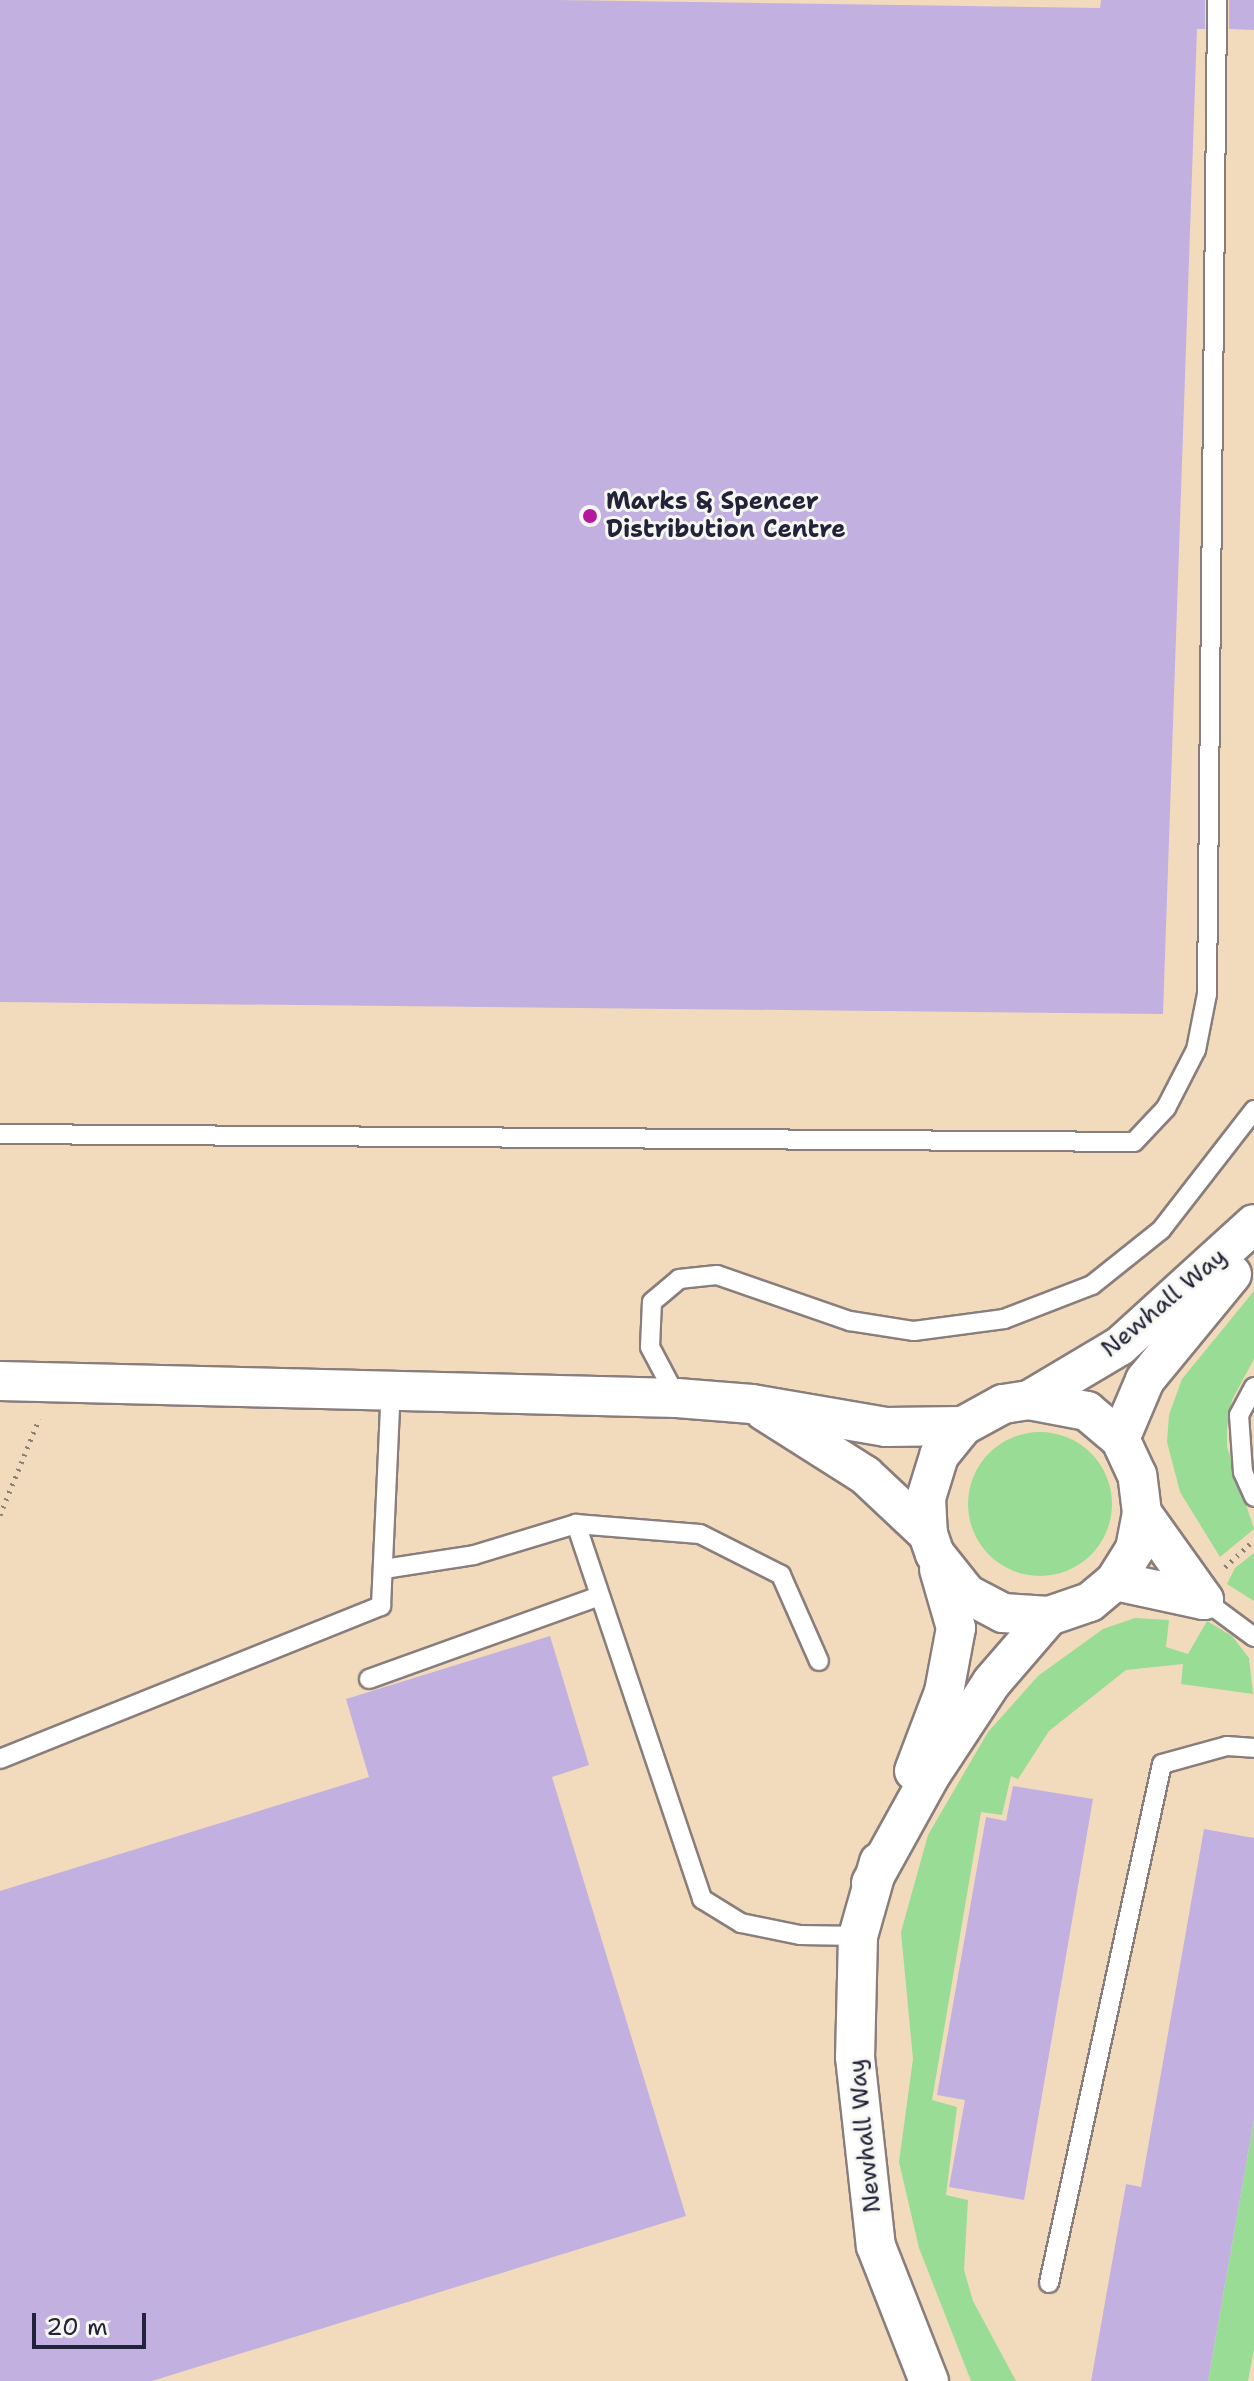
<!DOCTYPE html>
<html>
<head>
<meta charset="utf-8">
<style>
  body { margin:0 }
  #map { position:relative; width:1254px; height:2381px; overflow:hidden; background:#f2dbbc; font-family:"Shantell Sans",sans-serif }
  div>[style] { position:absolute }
  .green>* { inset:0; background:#98dc95 }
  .round { border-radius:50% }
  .building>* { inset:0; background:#c2b1e0 }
  .path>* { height:5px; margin-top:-2.5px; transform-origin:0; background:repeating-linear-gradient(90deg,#8a7e7c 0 2px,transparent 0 8px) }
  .roads { filter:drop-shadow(2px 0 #8a7e7c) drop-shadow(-2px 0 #8a7e7c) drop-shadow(0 2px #8a7e7c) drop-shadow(0 -2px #8a7e7c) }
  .lane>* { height:18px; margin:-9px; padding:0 9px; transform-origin:9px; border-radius:9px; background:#fff }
  .street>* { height:38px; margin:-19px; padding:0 19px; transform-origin:19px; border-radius:19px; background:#fff }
  .dots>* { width:22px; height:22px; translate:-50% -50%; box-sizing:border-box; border:4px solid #f6f6f2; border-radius:50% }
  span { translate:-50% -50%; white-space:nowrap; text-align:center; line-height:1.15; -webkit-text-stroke:6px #f6f6f2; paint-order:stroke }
  .poi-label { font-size:24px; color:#22223b; font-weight:700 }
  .left { translate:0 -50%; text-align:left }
  .street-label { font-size:24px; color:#22223b }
  .scale { position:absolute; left:32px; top:2313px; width:114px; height:36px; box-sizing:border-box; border:4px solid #22223b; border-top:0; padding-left:10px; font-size:24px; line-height:28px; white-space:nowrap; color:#22223b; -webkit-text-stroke:6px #f6f6f2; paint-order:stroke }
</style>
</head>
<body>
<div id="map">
  <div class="green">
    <i style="clip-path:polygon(1254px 1291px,1254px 1359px,1232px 1400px,1227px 1427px,1227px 1447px,1254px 1529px,1220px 1557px,1180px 1492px,1167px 1442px,1169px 1415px,1182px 1379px)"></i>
    <i class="round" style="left:968px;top:1432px;width:144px;height:144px"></i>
    <i style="clip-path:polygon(1254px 1553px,1254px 1601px,1227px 1584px,1235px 1568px)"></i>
    <i style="clip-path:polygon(1135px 1618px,1169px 1620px,1166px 1647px,1188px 1654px,1207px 1621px,1232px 1636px,1249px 1658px,1253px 1694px,1181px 1684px,1183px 1664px,1126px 1670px,1049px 1731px,1018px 1779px,1011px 1776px,1002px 1815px,981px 1812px,932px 2100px,957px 2107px,946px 2195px,968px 2200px,964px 2270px,973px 2301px,1016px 2381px,971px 2381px,919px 2248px,899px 2162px,913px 2059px,901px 1932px,928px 1835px,988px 1732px,1038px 1676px,1103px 1629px)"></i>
    <i style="clip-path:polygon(1254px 2119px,1254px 2349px,1248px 2381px,1208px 2381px)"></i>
  </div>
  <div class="building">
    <i style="clip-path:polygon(0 0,558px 0,1100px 8px,1101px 0,1205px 0,1205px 29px,1197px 29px,1163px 1014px,0 1002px)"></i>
    <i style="clip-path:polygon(1229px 0,1254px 0,1254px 30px,1229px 29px)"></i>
    <i style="clip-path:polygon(550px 1636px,589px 1765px,552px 1777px,686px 2216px,152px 2381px,0 2381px,0 1891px,369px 1777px,346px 1699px)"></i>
    <i style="clip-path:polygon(1013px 1786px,1093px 1799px,1024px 2200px,949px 2187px,965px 2100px,937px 2095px,986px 1817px,1006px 1821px)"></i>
    <i style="clip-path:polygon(1204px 1829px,1254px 1838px,1254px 2119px,1208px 2381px,1091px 2381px,1126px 2184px,1141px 2187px)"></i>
  </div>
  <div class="path">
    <i style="left:0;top:1515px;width:104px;rotate:-67.9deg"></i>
    <i style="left:1225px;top:1567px;width:40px;rotate:-43deg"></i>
  </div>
  <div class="roads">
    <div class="lane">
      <i style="left:0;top:1134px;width:1134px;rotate:0.4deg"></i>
      <i style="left:1134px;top:1142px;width:47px;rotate:-46.7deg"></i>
      <i style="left:1166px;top:1108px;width:65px;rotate:-62.7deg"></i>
      <i style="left:1196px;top:1050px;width:57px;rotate:-78.9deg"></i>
      <i style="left:1207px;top:994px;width:994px;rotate:-89.42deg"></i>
      <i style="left:1254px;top:1387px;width:32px;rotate:118deg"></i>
      <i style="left:1239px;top:1415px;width:57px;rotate:86deg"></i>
      <i style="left:1243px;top:1472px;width:27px;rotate:66deg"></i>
      <i style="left:677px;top:1398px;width:58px;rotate:-117.9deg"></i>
      <i style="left:650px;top:1347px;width:45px;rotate:-87.5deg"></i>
      <i style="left:652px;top:1302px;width:35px;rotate:-40deg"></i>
      <i style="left:679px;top:1279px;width:38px;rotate:-6deg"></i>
      <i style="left:717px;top:1275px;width:141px;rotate:19.1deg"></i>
      <i style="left:850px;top:1321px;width:65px;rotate:8.9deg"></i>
      <i style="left:914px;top:1331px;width:91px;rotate:-7.6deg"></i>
      <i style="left:1004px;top:1319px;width:94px;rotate:-21.1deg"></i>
      <i style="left:1092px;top:1285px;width:88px;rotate:-38.6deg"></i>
      <i style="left:1161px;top:1230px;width:152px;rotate:-52.2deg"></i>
      <i style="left:576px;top:1524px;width:396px;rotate:71.4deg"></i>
      <i style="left:702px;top:1899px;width:46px;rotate:31.6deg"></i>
      <i style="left:741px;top:1923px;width:60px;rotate:11.5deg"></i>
      <i style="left:800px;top:1935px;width:58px;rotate:1deg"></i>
      <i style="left:384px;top:1569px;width:91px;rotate:-8.8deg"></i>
      <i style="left:474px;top:1555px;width:107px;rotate:-16.9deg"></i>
      <i style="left:576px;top:1524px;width:124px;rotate:4.6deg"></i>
      <i style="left:700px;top:1534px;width:91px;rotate:26.8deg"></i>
      <i style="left:781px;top:1575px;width:94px;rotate:66.2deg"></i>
      <i style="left:1204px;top:1600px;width:62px;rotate:36.5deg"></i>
      <i style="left:369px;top:1679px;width:245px;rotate:-19.8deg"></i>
      <i style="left:0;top:1759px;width:411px;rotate:-21.9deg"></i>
      <i style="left:381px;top:1606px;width:219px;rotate:-87.4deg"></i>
      <i style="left:1049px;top:2283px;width:531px;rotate:-77.72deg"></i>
      <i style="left:1162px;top:1764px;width:67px;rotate:-15.5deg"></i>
      <i style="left:1227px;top:1746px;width:27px;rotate:4deg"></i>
    </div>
    <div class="street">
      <i style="left:0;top:1381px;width:677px;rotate:1.44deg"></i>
      <i style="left:677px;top:1398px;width:75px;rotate:4.6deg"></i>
      <i style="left:752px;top:1404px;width:136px;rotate:9.7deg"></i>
      <i style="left:886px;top:1427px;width:77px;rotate:-0.7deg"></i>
      <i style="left:1029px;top:1400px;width:106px;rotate:-30.7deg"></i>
      <i style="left:1120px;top:1346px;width:181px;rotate:-42.3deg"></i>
      <i style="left:764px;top:1411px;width:120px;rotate:32.4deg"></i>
      <i style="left:865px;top:1475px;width:86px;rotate:43.1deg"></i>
      <i style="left:1120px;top:1439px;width:64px;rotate:-67deg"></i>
      <i style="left:1145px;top:1380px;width:137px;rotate:-50.6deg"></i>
      <i style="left:1142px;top:1513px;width:107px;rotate:54.5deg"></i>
      <i style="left:1115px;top:1581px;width:91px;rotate:12.1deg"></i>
      <i style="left:914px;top:1771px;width:85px;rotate:-69.2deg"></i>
      <i style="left:944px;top:1692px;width:65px;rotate:-79.4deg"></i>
      <i style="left:956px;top:1628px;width:61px;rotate:-106.1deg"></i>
      <i style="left:879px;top:1862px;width:77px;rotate:105.8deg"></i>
      <i style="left:858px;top:1936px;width:121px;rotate:91.4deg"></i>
      <i style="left:855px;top:2057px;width:190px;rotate:83.7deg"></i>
      <i style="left:876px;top:2246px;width:145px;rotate:68.6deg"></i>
      <i style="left:871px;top:1883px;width:122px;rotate:-61.1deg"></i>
      <i style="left:930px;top:1776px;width:113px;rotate:-56.6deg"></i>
      <i style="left:992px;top:1682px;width:87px;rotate:-49.2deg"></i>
      <i style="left:1049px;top:1616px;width:43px;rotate:-18.9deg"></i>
      <i style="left:1090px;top:1602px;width:33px;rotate:-40deg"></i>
      <i style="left:1115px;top:1581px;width:38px;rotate:-58deg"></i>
      <i style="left:1135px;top:1549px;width:37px;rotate:-79deg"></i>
      <i style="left:1142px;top:1513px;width:38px;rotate:-97deg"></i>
      <i style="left:1137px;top:1475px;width:40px;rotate:-115deg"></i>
      <i style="left:1120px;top:1439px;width:43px;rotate:-139.7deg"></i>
      <i style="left:1087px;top:1411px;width:59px;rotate:-169.3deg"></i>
      <i style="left:1029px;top:1400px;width:26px;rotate:171deg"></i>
      <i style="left:1003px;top:1404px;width:46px;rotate:151.2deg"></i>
      <i style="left:963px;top:1426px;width:38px;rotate:129deg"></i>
      <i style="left:939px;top:1456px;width:44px;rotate:107.2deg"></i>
      <i style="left:926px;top:1498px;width:36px;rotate:87deg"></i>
      <i style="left:928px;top:1534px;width:21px;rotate:71deg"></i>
      <i style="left:935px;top:1554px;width:51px;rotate:51.3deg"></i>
      <i style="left:967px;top:1594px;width:41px;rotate:27.8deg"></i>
      <i style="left:1003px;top:1613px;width:46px;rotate:3.7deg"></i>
    </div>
  </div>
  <div class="dots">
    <i style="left:590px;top:516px;background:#b5179e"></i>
  </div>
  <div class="poi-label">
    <span class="left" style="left:606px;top:516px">Marks &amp; Spencer<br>Distribution Centre</span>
  </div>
  <div class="street-label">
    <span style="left:1164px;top:1303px;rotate:-40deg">Newhall Way</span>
    <span style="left:865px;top:2136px;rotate:-96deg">Newhall Way</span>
  </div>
  <div class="scale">20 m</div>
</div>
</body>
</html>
